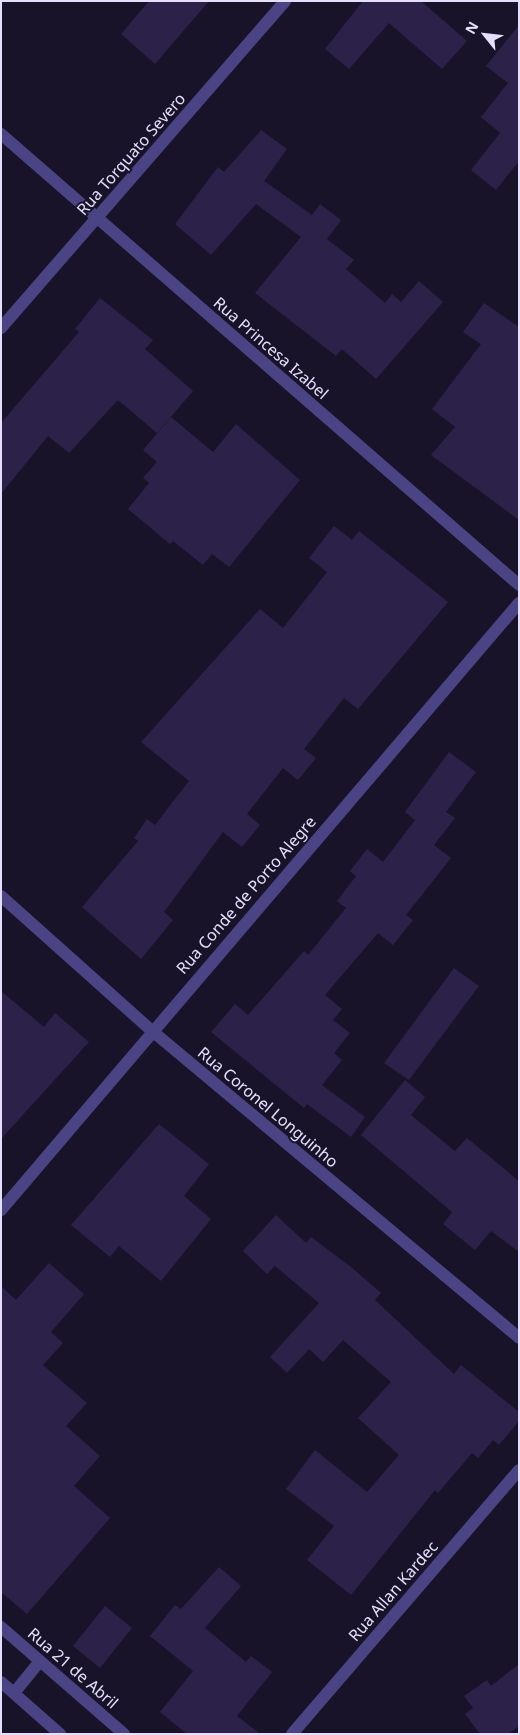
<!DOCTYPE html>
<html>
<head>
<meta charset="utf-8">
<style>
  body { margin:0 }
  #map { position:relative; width:520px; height:1735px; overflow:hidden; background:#191329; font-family:"Noto Sans",sans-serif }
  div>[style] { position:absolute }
  .building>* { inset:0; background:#2c2149 }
  .minor>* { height:12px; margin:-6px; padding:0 6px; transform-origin:6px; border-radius:6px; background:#4a4384 }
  span { translate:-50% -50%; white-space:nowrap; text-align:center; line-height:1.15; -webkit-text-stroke:4px #191329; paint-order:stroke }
  .street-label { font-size:16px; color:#e4dffc }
  .frame { position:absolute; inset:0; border:2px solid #e4dffc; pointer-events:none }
  .north { position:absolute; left:460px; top:10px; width:50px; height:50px; -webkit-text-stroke:4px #191329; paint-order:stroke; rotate:299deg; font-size:14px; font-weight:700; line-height:20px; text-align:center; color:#e4dffc }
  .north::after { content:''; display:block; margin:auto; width:18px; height:22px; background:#e4dffc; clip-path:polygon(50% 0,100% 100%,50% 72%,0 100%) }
</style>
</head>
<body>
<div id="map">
  <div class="building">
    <i style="clip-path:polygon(149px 1px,209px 1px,155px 64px,121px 34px)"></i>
    <i style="clip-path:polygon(363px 1px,421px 1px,467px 41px,442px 69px,389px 23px,349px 69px,325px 49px)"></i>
    <i style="clip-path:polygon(519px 25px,519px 161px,496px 190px,471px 170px,500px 133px,481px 117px,508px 83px,486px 66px)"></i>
    <i style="clip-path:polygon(261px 130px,287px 149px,264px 181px,312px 215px,320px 204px,341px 220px,327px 239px,354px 260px,346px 269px,385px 303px,392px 294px,401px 302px,419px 281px,443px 302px,376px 379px,342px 349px,336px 356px,255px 293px,301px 237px,256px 204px,211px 255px,175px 224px,218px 167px,224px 172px)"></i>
    <i style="clip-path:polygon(100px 298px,153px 340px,145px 349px,193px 391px,157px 433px,118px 400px,69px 453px,48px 436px,1px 494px,1px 423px,79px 332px,75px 329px)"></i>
    <i style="clip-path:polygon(484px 303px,519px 327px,519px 520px,431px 455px,455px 427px,432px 409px,481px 344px,463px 332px)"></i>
    <i style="clip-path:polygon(171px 417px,213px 452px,236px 424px,300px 480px,229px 567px,212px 554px,203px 565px,173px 541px,170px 544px,128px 509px,149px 483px,143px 478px,157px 462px,143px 450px)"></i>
    <i style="clip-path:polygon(334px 526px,352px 540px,359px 531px,448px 602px,358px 709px,344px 698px,304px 749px,316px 758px,298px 780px,283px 768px,247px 814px,260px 825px,242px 847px,223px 832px,164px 912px,173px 920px,141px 959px,82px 907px,138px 841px,134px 838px,147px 819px,155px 825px,189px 781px,141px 742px,260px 609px,283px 628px,327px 572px,309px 558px)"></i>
    <i style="clip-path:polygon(449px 752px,476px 772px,446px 812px,455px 818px,434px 845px,451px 858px,406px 915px,413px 920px,393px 945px,378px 933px,325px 995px,342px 1009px,333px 1020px,350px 1033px,334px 1053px,342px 1060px,322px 1085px,365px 1117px,351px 1137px,307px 1104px,304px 1108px,211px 1032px,235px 1004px,248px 1015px,304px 951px,308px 955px,346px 908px,337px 901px,356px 876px,350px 871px,367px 849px,383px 862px,415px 820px,405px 812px)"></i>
    <i style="clip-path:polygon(454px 968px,479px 986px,409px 1080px,384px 1063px)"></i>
    <i style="clip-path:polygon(1px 991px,44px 1027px,55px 1013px,89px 1042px,1px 1139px)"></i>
    <i style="clip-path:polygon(405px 1080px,425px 1097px,411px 1115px,455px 1151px,467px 1138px,519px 1181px,519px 1252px,491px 1231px,475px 1250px,443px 1224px,452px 1212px,361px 1135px)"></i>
    <i style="clip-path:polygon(159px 1124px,209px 1164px,184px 1196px,211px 1219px,161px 1281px,119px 1246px,110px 1257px,71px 1225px)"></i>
    <i style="clip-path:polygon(276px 1215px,306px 1243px,311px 1237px,351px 1267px,381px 1293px,375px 1300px,454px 1374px,461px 1365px,519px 1412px,519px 1421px,499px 1445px,493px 1440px,478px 1458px,472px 1453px,438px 1493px,435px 1490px,351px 1595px,307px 1560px,334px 1526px,286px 1489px,315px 1450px,367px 1492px,399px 1455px,358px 1418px,391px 1382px,343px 1340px,323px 1362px,309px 1349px,287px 1373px,270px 1357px,319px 1303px,275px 1266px,267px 1274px,243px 1251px)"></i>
    <i style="clip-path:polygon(49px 1263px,84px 1294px,51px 1332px,63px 1343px,43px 1365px,87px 1403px,66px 1426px,100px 1456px,74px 1486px,110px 1518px,27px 1614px,1px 1592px,1px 1286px,16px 1300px)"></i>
    <i style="clip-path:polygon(219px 1567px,241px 1586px,205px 1628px,246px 1662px,251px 1656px,272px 1672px,237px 1716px,260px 1734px,187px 1734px,160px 1712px,193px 1671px,150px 1636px,175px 1605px,181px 1609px)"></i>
    <i style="clip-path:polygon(105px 1606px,132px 1628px,100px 1668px,73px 1646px)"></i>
    <i style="clip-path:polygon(519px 1664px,519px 1726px,508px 1734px,480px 1734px,465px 1714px,473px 1708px,464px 1696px,487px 1680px,491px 1686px)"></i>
  </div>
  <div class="minor">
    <i style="left:1px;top:134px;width:687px;rotate:41.04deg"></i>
    <i style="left:1px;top:328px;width:433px;rotate:-49deg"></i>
    <i style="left:1px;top:896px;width:201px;rotate:41.8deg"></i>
    <i style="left:151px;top:1030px;width:480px;rotate:39.9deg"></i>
    <i style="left:1px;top:1210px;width:798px;rotate:-49.52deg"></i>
    <i style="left:1px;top:1627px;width:163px;rotate:41deg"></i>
    <i style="left:1px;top:1682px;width:79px;rotate:41.4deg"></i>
    <i style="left:14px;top:1693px;width:41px;rotate:-50.9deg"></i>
    <i style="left:292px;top:1734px;width:348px;rotate:-49.3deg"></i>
  </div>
  <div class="street-label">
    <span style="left:131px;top:154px;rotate:-49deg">Rua Torquato Severo</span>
    <span style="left:271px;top:348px;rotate:41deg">Rua Princesa Izabel</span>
    <span style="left:246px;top:895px;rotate:-49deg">Rua Conde de Porto Alegre</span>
    <span style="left:268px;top:1107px;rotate:40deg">Rua Coronel Longuinho</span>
    <span style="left:393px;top:1591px;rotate:-49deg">Rua Allan Kardec</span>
    <span style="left:73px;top:1668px;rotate:41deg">Rua 21 de Abril</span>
  </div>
  <div class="frame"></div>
  <div class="north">N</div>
</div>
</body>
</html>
